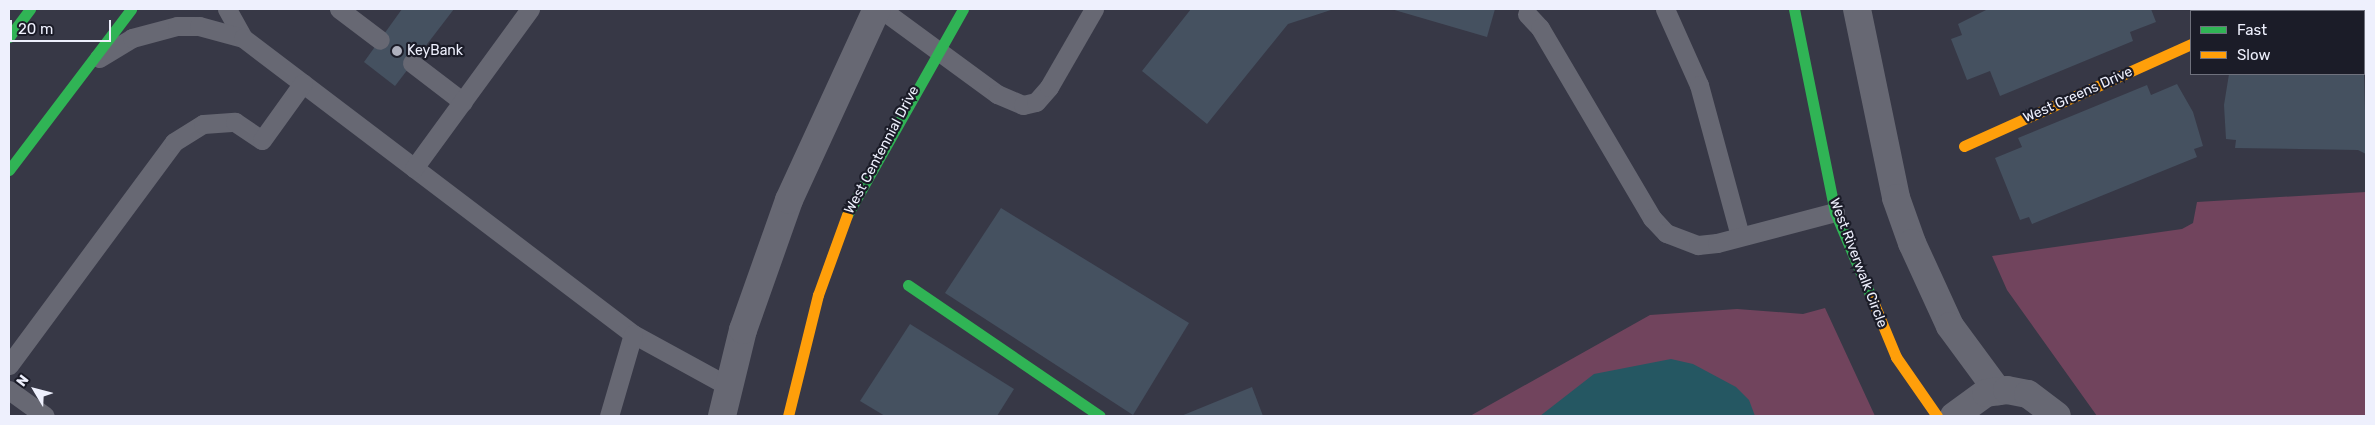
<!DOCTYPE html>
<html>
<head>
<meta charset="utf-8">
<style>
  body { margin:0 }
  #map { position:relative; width:2375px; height:425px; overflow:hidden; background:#373846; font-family:Rubik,sans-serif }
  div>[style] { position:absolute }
  .green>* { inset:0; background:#71445d }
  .water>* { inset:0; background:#255762 }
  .building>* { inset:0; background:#455160 }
  .lane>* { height:19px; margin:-9.5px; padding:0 9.5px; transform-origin:9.5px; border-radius:9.5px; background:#676873 }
  .street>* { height:28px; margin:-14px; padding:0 14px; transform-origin:14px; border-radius:14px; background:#676873 }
  .fast>* { height:11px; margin:-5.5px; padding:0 5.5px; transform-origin:5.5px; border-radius:5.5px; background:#30b455 }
  .slow>* { height:11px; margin:-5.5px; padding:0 5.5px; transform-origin:5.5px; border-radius:5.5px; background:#ff9f0a }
  .dots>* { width:14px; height:14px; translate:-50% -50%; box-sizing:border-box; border:2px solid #1b1c28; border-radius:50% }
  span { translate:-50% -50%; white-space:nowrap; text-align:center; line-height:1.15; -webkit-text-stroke:4.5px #1b1c28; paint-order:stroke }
  .poi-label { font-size:14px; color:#eef0fd }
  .left { translate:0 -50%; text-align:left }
  .street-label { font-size:14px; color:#eef0fd }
  .frame { position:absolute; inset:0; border:10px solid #eef0fd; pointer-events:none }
  .legend { position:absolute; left:2190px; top:10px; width:175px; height:65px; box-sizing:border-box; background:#1b1c28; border:1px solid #6f717d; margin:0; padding:6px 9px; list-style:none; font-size:15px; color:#eef0fd }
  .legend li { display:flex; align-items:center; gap:10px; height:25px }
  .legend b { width:25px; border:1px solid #6f717d }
  .north { position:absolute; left:10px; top:365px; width:50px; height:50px; -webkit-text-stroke:4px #1b1c28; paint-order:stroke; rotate:307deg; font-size:14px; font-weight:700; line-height:20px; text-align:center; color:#eef0fd }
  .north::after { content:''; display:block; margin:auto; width:18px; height:22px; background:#eef0fd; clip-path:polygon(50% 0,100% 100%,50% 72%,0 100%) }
  .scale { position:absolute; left:10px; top:20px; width:101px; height:22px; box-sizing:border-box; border:2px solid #eef0fd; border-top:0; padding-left:6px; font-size:15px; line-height:18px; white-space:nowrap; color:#eef0fd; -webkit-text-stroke:4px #1b1c28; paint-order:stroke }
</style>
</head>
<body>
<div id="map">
  <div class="green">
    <i style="clip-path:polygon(2366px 192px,2366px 416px,2097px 416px,2007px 290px,1992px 256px,2182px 229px,2193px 223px,2197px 202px)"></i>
    <i style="clip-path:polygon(1825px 308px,1875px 416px,1470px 416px,1650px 315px,1737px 309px,1803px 314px)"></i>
  </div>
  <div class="water">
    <i style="clip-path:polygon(1671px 359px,1693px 364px,1736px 387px,1749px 400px,1755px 416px,1540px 416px,1594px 374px)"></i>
  </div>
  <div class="building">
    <i style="clip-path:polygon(402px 9px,454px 9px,395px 86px,364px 62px)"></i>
    <i style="clip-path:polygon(1191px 9px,1334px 9px,1288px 24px,1207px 124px,1142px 71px)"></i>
    <i style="clip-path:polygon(1391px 9px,1495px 9px,1487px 37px)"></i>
    <i style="clip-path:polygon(1988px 9px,2151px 9px,2156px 22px,2130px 32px,2133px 41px,2000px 96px,1990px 71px,1967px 80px,1951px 39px,1962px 35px,1958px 24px)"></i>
    <i style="clip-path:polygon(2315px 9px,2366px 9px,2366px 28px,2364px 11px)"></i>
    <i style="clip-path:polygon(2364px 69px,2366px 154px,2358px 150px,2235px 148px,2236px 140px,2226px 139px,2224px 105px,2229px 74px,2364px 74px)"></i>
    <i style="clip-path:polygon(2177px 84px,2193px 112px,2203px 146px,2194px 149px,2197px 157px,2032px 224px,2029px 217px,2020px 220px,1995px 158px,2022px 147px,2018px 138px,2147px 85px,2151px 95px)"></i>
    <i style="clip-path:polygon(1001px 208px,1189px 323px,1133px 415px,945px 293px)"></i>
    <i style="clip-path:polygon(910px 324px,1014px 389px,997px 416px,885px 416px,860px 401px)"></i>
    <i style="clip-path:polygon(1252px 387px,1263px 416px,1181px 416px)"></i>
  </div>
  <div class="lane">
    <i style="left:227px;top:9px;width:33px;rotate:61deg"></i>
    <i style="left:339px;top:9px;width:51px;rotate:37.1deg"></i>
    <i style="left:881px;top:9px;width:144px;rotate:36.2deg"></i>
    <i style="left:997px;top:94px;width:28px;rotate:23deg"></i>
    <i style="left:1023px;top:105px;width:13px;rotate:-13deg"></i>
    <i style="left:1036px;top:102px;width:20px;rotate:-49deg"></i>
    <i style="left:1049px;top:87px;width:90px;rotate:-60deg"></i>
    <i style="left:1665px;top:9px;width:83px;rotate:65.9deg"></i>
    <i style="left:1699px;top:85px;width:156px;rotate:74.8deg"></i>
    <i style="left:1527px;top:14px;width:19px;rotate:47deg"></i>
    <i style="left:1540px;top:28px;width:221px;rotate:59.5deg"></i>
    <i style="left:1652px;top:218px;width:21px;rotate:47deg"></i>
    <i style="left:1666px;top:233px;width:34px;rotate:21deg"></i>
    <i style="left:1698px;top:245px;width:19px;rotate:-6deg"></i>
    <i style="left:1717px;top:243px;width:122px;rotate:-14.7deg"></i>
    <i style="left:99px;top:58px;width:39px;rotate:-31deg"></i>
    <i style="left:132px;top:38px;width:47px;rotate:-14.9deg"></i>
    <i style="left:177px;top:26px;width:22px"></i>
    <i style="left:199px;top:26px;width:46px;rotate:15.3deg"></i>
    <i style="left:243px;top:38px;width:490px;rotate:37.2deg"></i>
    <i style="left:633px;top:334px;width:108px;rotate:28.7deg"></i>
    <i style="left:412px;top:63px;width:64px;rotate:37.4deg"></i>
    <i style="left:414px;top:168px;width:197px;rotate:-53.9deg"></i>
    <i style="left:9px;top:365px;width:277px;rotate:-53.5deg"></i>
    <i style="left:174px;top:142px;width:34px;rotate:-32deg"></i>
    <i style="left:203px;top:124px;width:32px;rotate:-4deg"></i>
    <i style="left:235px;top:122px;width:32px;rotate:34deg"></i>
    <i style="left:262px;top:140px;width:70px;rotate:-54.3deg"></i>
    <i style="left:9px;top:390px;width:44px;rotate:35.8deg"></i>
    <i style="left:609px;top:416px;width:85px;rotate:-73.7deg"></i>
  </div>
  <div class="street">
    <i style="left:1857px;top:9px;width:193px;rotate:78.3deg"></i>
    <i style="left:1896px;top:198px;width:48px;rotate:70.4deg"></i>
    <i style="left:1912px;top:243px;width:91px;rotate:65.4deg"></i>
    <i style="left:1950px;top:326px;width:81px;rotate:53.6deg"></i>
    <i style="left:2233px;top:9px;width:2px;rotate:90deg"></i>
    <i style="left:2364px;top:55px;width:2px"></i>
    <i style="left:722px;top:416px;width:89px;rotate:-76.3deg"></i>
    <i style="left:743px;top:330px;width:138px;rotate:-70.5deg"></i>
    <i style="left:789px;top:200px;width:210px;rotate:-65.3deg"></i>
    <i style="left:1954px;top:416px;width:39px;rotate:-36deg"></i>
    <i style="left:1986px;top:393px;width:21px;rotate:-8deg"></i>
    <i style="left:2007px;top:390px;width:21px;rotate:11deg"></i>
    <i style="left:2028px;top:394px;width:36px;rotate:37deg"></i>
  </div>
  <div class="fast">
    <i style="left:1794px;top:9px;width:207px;rotate:78.6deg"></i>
    <i style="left:1835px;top:212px;width:95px;rotate:67deg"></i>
    <i style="left:9px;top:37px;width:35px;rotate:-53deg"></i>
    <i style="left:9px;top:170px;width:202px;rotate:-52.8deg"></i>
    <i style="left:847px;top:215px;width:236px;rotate:-60.6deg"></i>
    <i style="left:908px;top:285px;width:232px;rotate:34.3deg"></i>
  </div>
  <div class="slow">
    <i style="left:1964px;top:146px;width:249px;rotate:-24.2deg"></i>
    <i style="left:1872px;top:299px;width:63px;rotate:67.5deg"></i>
    <i style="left:1896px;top:357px;width:72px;rotate:55.2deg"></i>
    <i style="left:788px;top:416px;width:125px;rotate:-76.1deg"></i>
    <i style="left:818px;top:295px;width:85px;rotate:-70.1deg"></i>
  </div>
  <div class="dots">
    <i style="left:397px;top:51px;background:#aeb0bd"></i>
  </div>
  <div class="poi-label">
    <span class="left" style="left:407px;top:51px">KeyBank</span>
  </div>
  <div class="street-label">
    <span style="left:2078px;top:95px;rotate:-24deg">West Greens Drive</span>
    <span style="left:882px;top:150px;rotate:-62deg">West Centennial Drive</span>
    <span style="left:1858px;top:263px;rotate:69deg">West Riverwalk Circle</span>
  </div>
  <div class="frame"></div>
  <ul class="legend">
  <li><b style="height:6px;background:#30b455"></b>Fast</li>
  <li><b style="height:6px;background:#ff9f0a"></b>Slow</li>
  </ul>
  <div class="north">N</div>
  <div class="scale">20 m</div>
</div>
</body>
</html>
